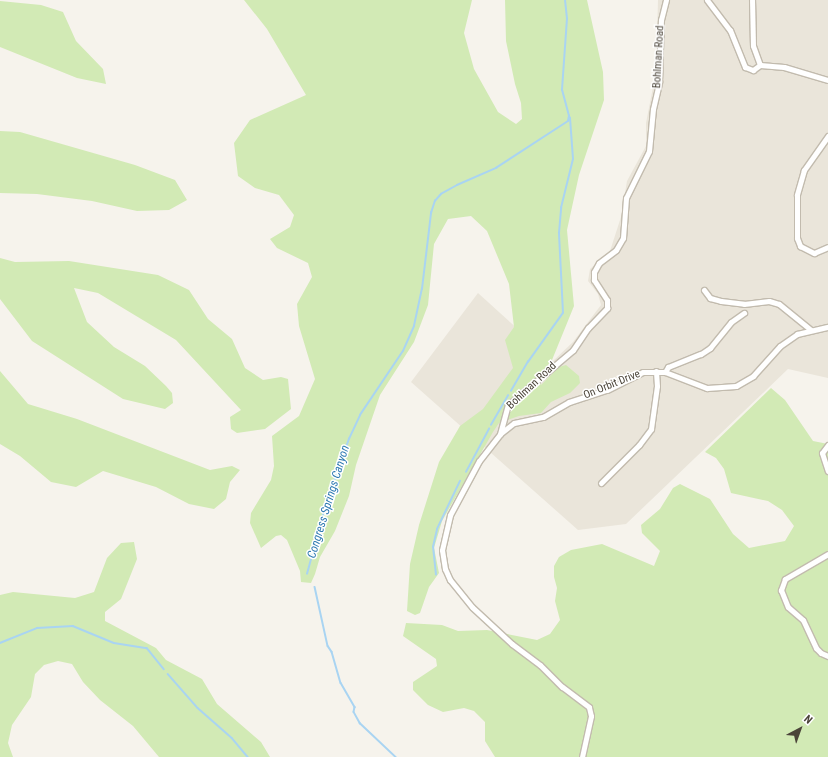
<!DOCTYPE html>
<html>
<head>
<meta charset="utf-8">
<style>
  body { margin:0 }
  #map { position:relative; width:828px; height:757px; overflow:hidden; background:#f6f3ec; font-family:"Roboto Condensed",sans-serif }
  div>[style] { position:absolute }
  .residential>* { inset:0; background:#eae5da }
  .green>* { inset:0; background:#d2eab5 }
  .stream>* { height:1.5px; margin:-0.75px; padding:0 0.75px; transform-origin:0.75px; border-radius:0.75px; background:#a9d4f2 }
  .roads { filter:drop-shadow(1px 0 #c2bbae) drop-shadow(-1px 0 #c2bbae) drop-shadow(0 1px #c2bbae) drop-shadow(0 -1px #c2bbae) }
  .street>* { height:5px; margin:-2.5px; padding:0 2.5px; transform-origin:2.5px; border-radius:2.5px; background:#fff }
  span { translate:-50% -50%; white-space:nowrap; text-align:center; line-height:1.15; -webkit-text-stroke:3px #fff; paint-order:stroke }
  .street-label { font-size:11px; color:#4b4439 }
  .water-label { font-size:12px; color:#2e7ab2; font-style:italic }
  .north { position:absolute; left:780px; top:709px; width:40px; height:40px; -webkit-text-stroke:3px #fff; paint-order:stroke; rotate:41deg; font-size:11px; font-weight:700; line-height:16px; text-align:center; color:#4b4439 }
  .north::after { content:''; display:block; margin:auto; width:14px; height:18px; background:#4b4439; clip-path:polygon(50% 0,100% 100%,50% 72%,0 100%) }
</style>
</head>
<body>
<div id="map">
  <div class="residential">
    <i style="clip-path:polygon(658px 0,828px 0,828px 378px,788px 369px,626px 524px,578px 530px,411px 382px,478px 293px,553px 361px,573px 342px,601px 305px,598px 294px,588px 281px,590px 269px,610px 251px,621px 217px,627px 181px,646px 146px,646px 123px,656px 72px)"></i>
  </div>
  <div class="green">
    <i style="clip-path:polygon(244px 0,472px 0,464px 33px,474px 69px,498px 112px,516px 124px,522px 119px,521px 103px,515px 84px,506px 41px,505px 0,587px 0,603px 72px,604px 100px,579px 175px,567px 230px,574px 306px,552px 360px,539px 376px,541px 385px,559px 367px,566px 365px,579px 376px,580px 383px,570px 393px,551px 402px,541px 413px,519px 416px,499px 423px,493px 432px,442px 521px,434px 548px,439px 573px,429px 587px,420px 613px,415px 615px,407px 611px,410px 564px,419px 525px,439px 462px,460px 426px,483px 409px,513px 368px,505px 340px,514px 327px,509px 284px,487px 231px,471px 216px,448px 219px,434px 244px,428px 305px,414px 342px,380px 395px,356px 465px,349px 496px,335px 531px,320px 557px,315px 574px,311px 583px,301px 582px,300px 571px,287px 540px,281px 535px,276px 536px,261px 548px,250px 523px,251px 513px,271px 480px,274px 466px,272px 436px,299px 416px,315px 379px,299px 326px,297px 304px,312px 277px,308px 263px,277px 248px,270px 239px,290px 227px,294px 215px,279px 195px,255px 188px,238px 176px,234px 143px,250px 120px,306px 95px,267px 29px)"></i>
    <i style="clip-path:polygon(0 1px,41px 5px,63px 12px,76px 41px,103px 69px,106px 84px,77px 78px,0 47px)"></i>
    <i style="clip-path:polygon(0 131px,20px 132px,135px 165px,175px 180px,187px 200px,169px 210px,137px 211px,92px 201px,37px 194px,0 193px)"></i>
    <i style="clip-path:polygon(0 258px,15px 262px,69px 261px,158px 275px,189px 290px,208px 319px,232px 339px,245px 368px,263px 380px,281px 377px,288px 379px,291px 409px,265px 429px,237px 433px,231px 429px,230px 417px,241px 410px,176px 340px,98px 293px,74px 288px,87px 322px,114px 347px,145px 366px,166px 386px,172px 393px,173px 403px,165px 409px,123px 399px,32px 341px,0 299px)"></i>
    <i style="clip-path:polygon(0 371px,28px 404px,77px 419px,210px 470px,232px 466px,240px 470px,230px 482px,226px 499px,214px 509px,189px 504px,156px 487px,103px 471px,76px 487px,51px 482px,20px 456px,0 444px)"></i>
    <i style="clip-path:polygon(771px 388px,785px 400px,813px 441px,828px 444px,828px 757px,495px 757px,485px 741px,485px 722px,474px 711px,464px 708px,443px 712px,428px 705px,413px 690px,413px 682px,437px 666px,436px 659px,403px 636px,406px 623px,442px 625px,458px 631px,487px 630px,537px 640px,550px 634px,560px 620px,555px 601px,557px 588px,554px 577px,554px 566px,559px 557px,571px 550px,602px 544px,654px 566px,660px 551px,642px 533px,641px 525px,660px 509px,673px 488px,680px 484px,710px 499px,733px 534px,749px 548px,785px 541px,794px 526px,782px 510px,768px 501px,731px 493px,724px 469px,716px 458px,705px 452px)"></i>
    <i style="clip-path:polygon(134px 542px,137px 559px,121px 599px,105px 612px,105px 621px,156px 648px,166px 660px,202px 679px,217px 704px,261px 742px,270px 757px,159px 757px,133px 726px,100px 700px,83px 682px,72px 664px,58px 661px,44px 665px,35px 674px,31px 697px,12px 725px,8px 743px,13px 757px,0 757px,0 595px,13px 592px,75px 598px,94px 592px,107px 558px,121px 543px)"></i>
  </div>
  <div class="stream">
    <i style="left:511px;top:391px;width:34px;rotate:-60deg"></i>
    <i style="left:528px;top:362px;width:60px;rotate:-54.5deg"></i>
    <i style="left:563px;top:313px;width:80px;rotate:-92.9deg"></i>
    <i style="left:559px;top:233px;width:25px;rotate:-85deg"></i>
    <i style="left:561px;top:208px;width:50px;rotate:-76.2deg"></i>
    <i style="left:573px;top:159px;width:41px;rotate:-94.2deg"></i>
    <i style="left:491px;top:425px;width:34px;rotate:-60deg"></i>
    <i style="left:466px;top:472px;width:49px;rotate:-61.9deg"></i>
    <i style="left:307px;top:574px;width:76px;rotate:-74.7deg"></i>
    <i style="left:327px;top:501px;width:66px;rotate:-70.5deg"></i>
    <i style="left:349px;top:439px;width:26px;rotate:-65deg"></i>
    <i style="left:360px;top:415px;width:77px;rotate:-56.1deg"></i>
    <i style="left:403px;top:351px;width:27px;rotate:-66deg"></i>
    <i style="left:414px;top:326px;width:38px;rotate:-78deg"></i>
    <i style="left:422px;top:289px;width:77px;rotate:-83.2deg"></i>
    <i style="left:431px;top:213px;width:13px;rotate:-72deg"></i>
    <i style="left:435px;top:201px;width:9px;rotate:-49deg"></i>
    <i style="left:441px;top:194px;width:18px;rotate:-29deg"></i>
    <i style="left:457px;top:185px;width:43px;rotate:-23.6deg"></i>
    <i style="left:496px;top:168px;width:86px;rotate:-33.1deg"></i>
    <i style="left:568px;top:121px;width:5px;rotate:-79deg"></i>
    <i style="left:569px;top:116px;width:27px;rotate:-105deg"></i>
    <i style="left:562px;top:90px;width:71px;rotate:-86deg"></i>
    <i style="left:567px;top:19px;width:19px;rotate:-96deg"></i>
    <i style="left:436px;top:575px;width:28px;rotate:-96deg"></i>
    <i style="left:433px;top:547px;width:18px;rotate:-77deg"></i>
    <i style="left:437px;top:529px;width:53px;rotate:-64.4deg"></i>
    <i style="left:315px;top:587px;width:60px;rotate:77.6deg"></i>
    <i style="left:328px;top:646px;width:7px;rotate:56deg"></i>
    <i style="left:332px;top:652px;width:32px;rotate:74deg"></i>
    <i style="left:341px;top:683px;width:28px;rotate:60deg"></i>
    <i style="left:355px;top:707px;width:5px;rotate:101deg"></i>
    <i style="left:354px;top:712px;width:13px;rotate:61deg"></i>
    <i style="left:360px;top:723px;width:50px;rotate:43.4deg"></i>
    <i style="left:0;top:643px;width:40px;rotate:-22deg"></i>
    <i style="left:37px;top:628px;width:36px;rotate:-3deg"></i>
    <i style="left:73px;top:626px;width:44px;rotate:22.5deg"></i>
    <i style="left:114px;top:643px;width:33px;rotate:9deg"></i>
    <i style="left:147px;top:648px;width:27px;rotate:51deg"></i>
    <i style="left:168px;top:674px;width:45px;rotate:48.6deg"></i>
    <i style="left:198px;top:708px;width:45px;rotate:41.4deg"></i>
    <i style="left:232px;top:738px;width:25px;rotate:50deg"></i>
  </div>
  <div class="roads">
    <div class="street">
      <i style="left:707px;top:0;width:38px;rotate:53deg"></i>
      <i style="left:730px;top:30px;width:40px;rotate:68deg"></i>
      <i style="left:745px;top:67px;width:9px;rotate:21deg"></i>
      <i style="left:753px;top:70px;width:9px;rotate:-36deg"></i>
      <i style="left:760px;top:65px;width:20px;rotate:-110deg"></i>
      <i style="left:753px;top:46px;width:46px;rotate:-91.2deg"></i>
      <i style="left:760px;top:65px;width:24px;rotate:5deg"></i>
      <i style="left:784px;top:67px;width:46px;rotate:16.5deg"></i>
      <i style="left:828px;top:136px;width:42px;rotate:125.2deg"></i>
      <i style="left:804px;top:170px;width:26px;rotate:106deg"></i>
      <i style="left:797px;top:195px;width:43px;rotate:90deg"></i>
      <i style="left:797px;top:238px;width:9px;rotate:69deg"></i>
      <i style="left:800px;top:246px;width:16px;rotate:27deg"></i>
      <i style="left:814px;top:253px;width:15px;rotate:-23deg"></i>
      <i style="left:704px;top:290px;width:10px;rotate:53deg"></i>
      <i style="left:710px;top:298px;width:11px;rotate:15deg"></i>
      <i style="left:721px;top:301px;width:23px;rotate:7deg"></i>
      <i style="left:744px;top:304px;width:25px;rotate:-7deg"></i>
      <i style="left:769px;top:301px;width:10px;rotate:17deg"></i>
      <i style="left:779px;top:304px;width:41px;rotate:39.1deg"></i>
      <i style="left:665px;top:372px;width:6px;rotate:-59deg"></i>
      <i style="left:668px;top:367px;width:35px;rotate:-22deg"></i>
      <i style="left:701px;top:354px;width:11px;rotate:-34deg"></i>
      <i style="left:710px;top:348px;width:33px;rotate:-51deg"></i>
      <i style="left:731px;top:322px;width:16px;rotate:-35deg"></i>
      <i style="left:501px;top:433px;width:16px;rotate:-38deg"></i>
      <i style="left:514px;top:423px;width:30px;rotate:-12deg"></i>
      <i style="left:543px;top:417px;width:30px;rotate:-30deg"></i>
      <i style="left:569px;top:402px;width:40px;rotate:-18deg"></i>
      <i style="left:607px;top:390px;width:40px;rotate:-26.6deg"></i>
      <i style="left:643px;top:372px;width:22px"></i>
      <i style="left:665px;top:372px;width:45px;rotate:20.9deg"></i>
      <i style="left:707px;top:388px;width:29px;rotate:-4deg"></i>
      <i style="left:736px;top:386px;width:20px;rotate:-30deg"></i>
      <i style="left:753px;top:376px;width:40px;rotate:-48deg"></i>
      <i style="left:780px;top:346px;width:21px;rotate:-35deg"></i>
      <i style="left:797px;top:334px;width:32px;rotate:-13deg"></i>
      <i style="left:828px;top:445px;width:10px;rotate:127deg"></i>
      <i style="left:822px;top:453px;width:19px;rotate:72deg"></i>
      <i style="left:601px;top:483px;width:54px;rotate:-45deg"></i>
      <i style="left:639px;top:445px;width:20px;rotate:-53deg"></i>
      <i style="left:651px;top:429px;width:43px;rotate:-82.1deg"></i>
      <i style="left:657px;top:386px;width:15px;rotate:-94deg"></i>
      <i style="left:828px;top:554px;width:50px;rotate:149.8deg"></i>
      <i style="left:785px;top:579px;width:12px;rotate:110deg"></i>
      <i style="left:781px;top:590px;width:18px;rotate:68deg"></i>
      <i style="left:788px;top:607px;width:20px;rotate:41deg"></i>
      <i style="left:803px;top:620px;width:31px;rotate:65deg"></i>
      <i style="left:816px;top:648px;width:7px;rotate:45deg"></i>
      <i style="left:821px;top:653px;width:8px;rotate:23deg"></i>
      <i style="left:582px;top:757px;width:42px;rotate:-77.6deg"></i>
      <i style="left:591px;top:716px;width:9px;rotate:-103deg"></i>
      <i style="left:589px;top:707px;width:34px;rotate:-143deg"></i>
      <i style="left:562px;top:687px;width:31px;rotate:-135deg"></i>
      <i style="left:540px;top:665px;width:35px;rotate:-143deg"></i>
      <i style="left:512px;top:644px;width:54px;rotate:-137.2deg"></i>
      <i style="left:472px;top:607px;width:35px;rotate:-129deg"></i>
      <i style="left:450px;top:580px;width:12px;rotate:-114deg"></i>
      <i style="left:445px;top:569px;width:19px;rotate:-99deg"></i>
      <i style="left:442px;top:550px;width:36px;rotate:-77deg"></i>
      <i style="left:450px;top:515px;width:61px;rotate:-61.8deg"></i>
      <i style="left:479px;top:461px;width:34px;rotate:-52deg"></i>
      <i style="left:500px;top:434px;width:30px;rotate:-75deg"></i>
      <i style="left:508px;top:405px;width:85px;rotate:-40.2deg"></i>
      <i style="left:573px;top:350px;width:27px;rotate:-56deg"></i>
      <i style="left:588px;top:328px;width:28px;rotate:-46deg"></i>
      <i style="left:607px;top:308px;width:8px;rotate:-90deg"></i>
      <i style="left:607px;top:300px;width:24px;rotate:-123deg"></i>
      <i style="left:594px;top:280px;width:8px;rotate:-90deg"></i>
      <i style="left:594px;top:272px;width:10px;rotate:-61deg"></i>
      <i style="left:599px;top:263px;width:21px;rotate:-37deg"></i>
      <i style="left:616px;top:250px;width:14px;rotate:-60deg"></i>
      <i style="left:623px;top:238px;width:40px;rotate:-85.7deg"></i>
      <i style="left:626px;top:198px;width:52px;rotate:-63.9deg"></i>
      <i style="left:649px;top:151px;width:42px;rotate:-84.6deg"></i>
      <i style="left:653px;top:109px;width:28px;rotate:-77deg"></i>
      <i style="left:659px;top:82px;width:62px;rotate:-88.2deg"></i>
      <i style="left:661px;top:20px;width:21px;rotate:-76deg"></i>
    </div>
  </div>
  <div class="street-label">
    <span style="left:659px;top:57px;rotate:-87deg">Bohlman Road</span>
    <span style="left:612px;top:385px;rotate:-22deg">On Orbit Drive</span>
    <span style="left:532px;top:386px;rotate:-43deg">Bohlman Road</span>
  </div>
  <div class="water-label">
    <span style="left:329px;top:502px;rotate:-73deg">Congress Springs Canyon</span>
  </div>
  <div class="north">N</div>
</div>
</body>
</html>
